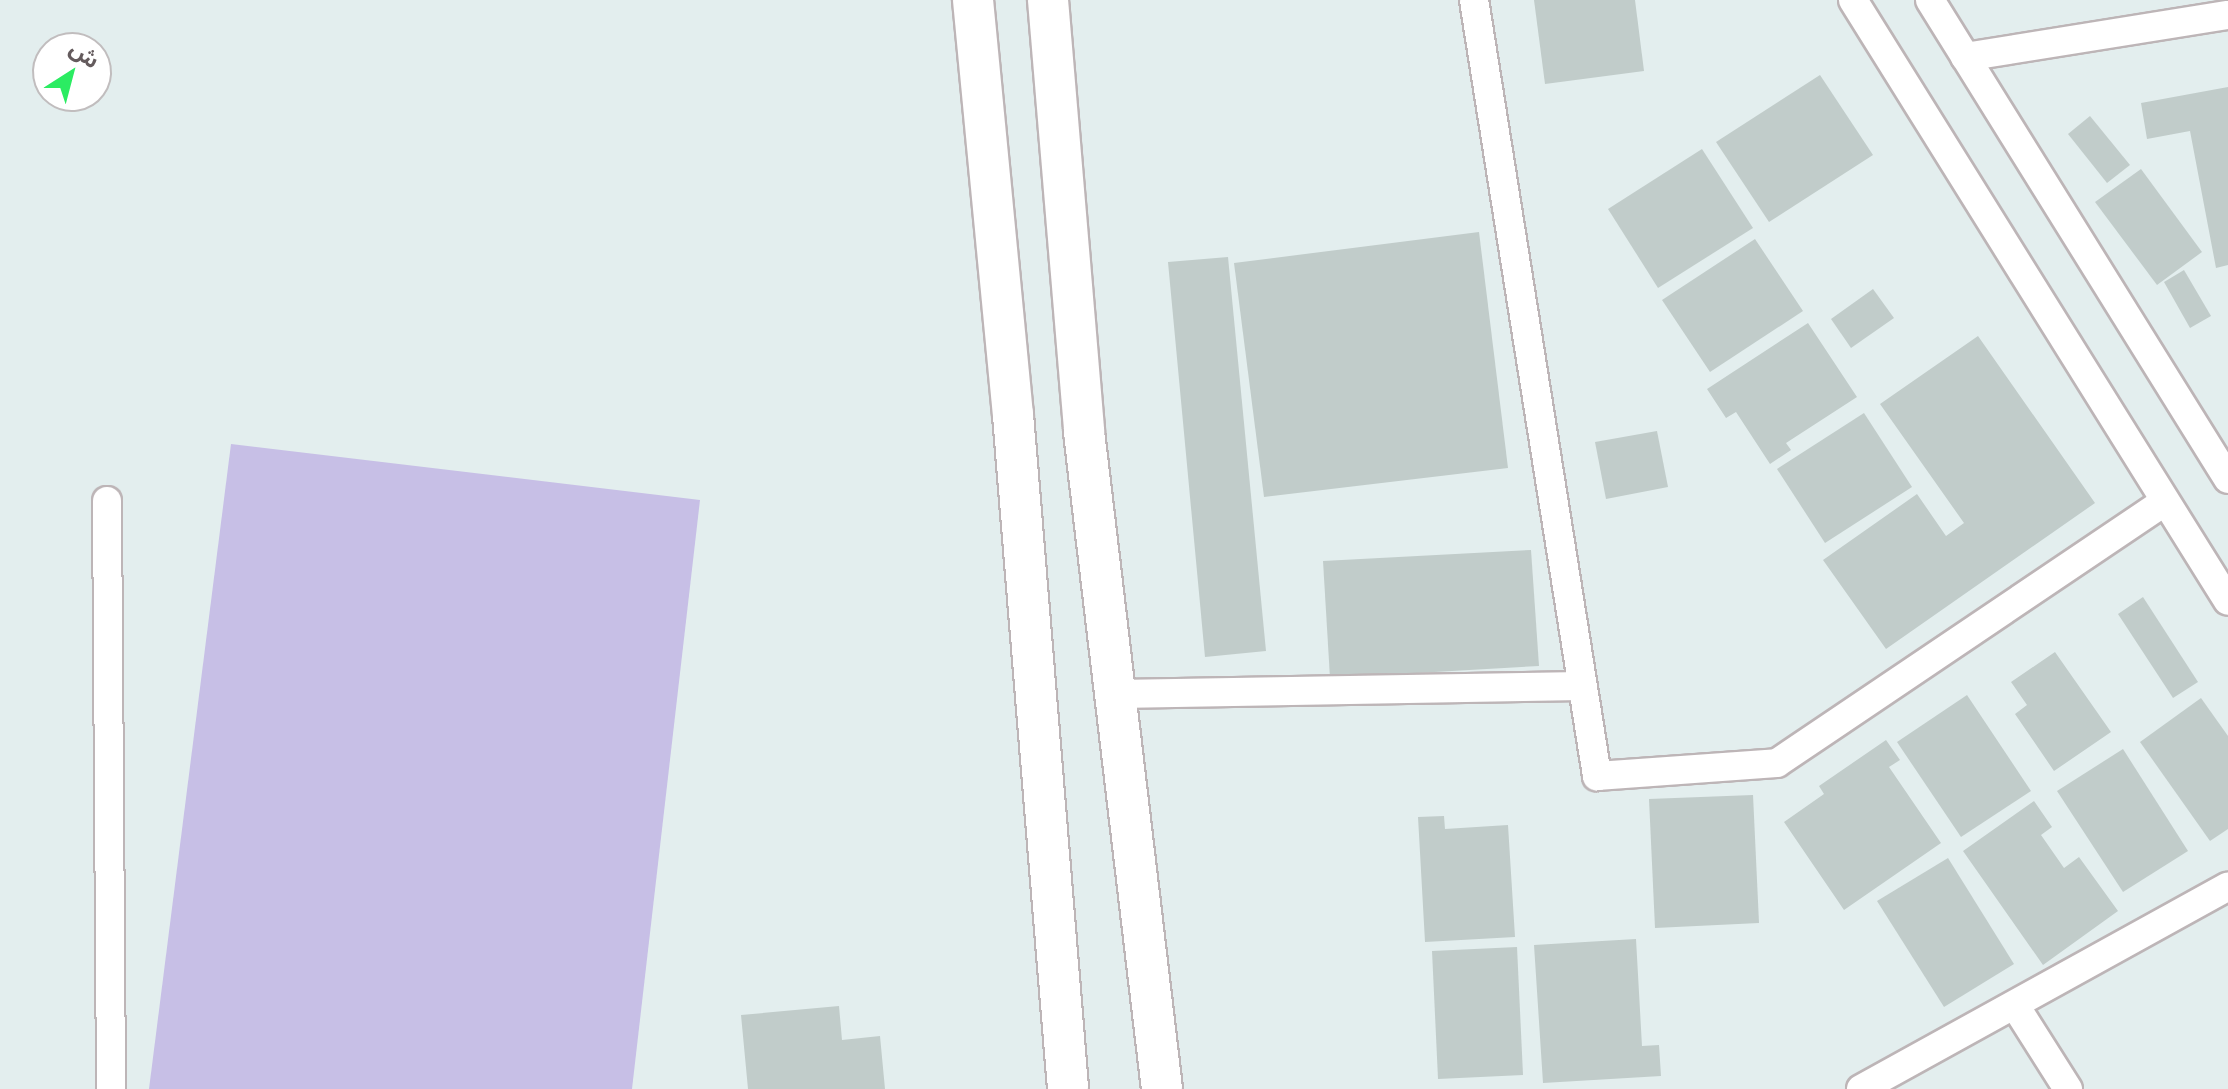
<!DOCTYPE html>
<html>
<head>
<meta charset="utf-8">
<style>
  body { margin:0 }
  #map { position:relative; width:2228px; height:1089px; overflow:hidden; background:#e3eeee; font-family:Manrope,"Noto Sans Arabic",sans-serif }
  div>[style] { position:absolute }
  .green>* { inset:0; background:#c7bfe6 }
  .building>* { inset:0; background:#c1ccca }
  .roads { filter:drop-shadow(2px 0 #bdb5b7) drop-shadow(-2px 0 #bdb5b7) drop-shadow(0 2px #bdb5b7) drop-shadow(0 -2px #bdb5b7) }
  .street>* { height:28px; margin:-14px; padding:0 14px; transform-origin:14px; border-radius:14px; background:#fff }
  .secondary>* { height:40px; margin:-20px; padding:0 20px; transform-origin:20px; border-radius:20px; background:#fff }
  span { translate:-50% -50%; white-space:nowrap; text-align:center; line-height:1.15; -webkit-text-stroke:6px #fff; paint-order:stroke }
  .north { position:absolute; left:32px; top:32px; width:80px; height:80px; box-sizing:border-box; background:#fff; border:2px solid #c1bdbe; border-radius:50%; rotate:36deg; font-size:22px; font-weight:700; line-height:32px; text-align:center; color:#645b5d }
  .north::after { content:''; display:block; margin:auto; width:28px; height:36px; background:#2bec62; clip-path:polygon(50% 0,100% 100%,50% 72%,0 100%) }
</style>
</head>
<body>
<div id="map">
  <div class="green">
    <i style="clip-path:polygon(231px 444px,700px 500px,632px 1089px,149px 1089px)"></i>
  </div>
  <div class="building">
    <i style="clip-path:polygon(1534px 0,1635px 0,1644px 71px,1545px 84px)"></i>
    <i style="clip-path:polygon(1820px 75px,1873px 155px,1769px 222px,1716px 142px)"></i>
    <i style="clip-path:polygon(2228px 87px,2228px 265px,2216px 268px,2190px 131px,2147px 139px,2141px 103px)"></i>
    <i style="clip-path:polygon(2090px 116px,2130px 165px,2107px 183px,2068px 134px)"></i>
    <i style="clip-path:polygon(1702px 149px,1753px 228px,1658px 288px,1608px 209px)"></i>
    <i style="clip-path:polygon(2141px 169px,2202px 252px,2157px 285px,2095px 202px)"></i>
    <i style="clip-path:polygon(1479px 232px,1508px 468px,1264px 497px,1234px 263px)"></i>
    <i style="clip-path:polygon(1755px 239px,1803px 311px,1710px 372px,1662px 300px)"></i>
    <i style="clip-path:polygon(1228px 257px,1266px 651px,1205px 657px,1168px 262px)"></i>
    <i style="clip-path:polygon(2184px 270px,2211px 316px,2190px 328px,2164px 282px)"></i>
    <i style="clip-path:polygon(1873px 289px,1894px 318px,1851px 348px,1831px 319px)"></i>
    <i style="clip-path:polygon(1808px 323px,1857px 397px,1786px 443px,1791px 450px,1770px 464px,1736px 412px,1726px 418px,1707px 389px)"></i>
    <i style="clip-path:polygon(1978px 336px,2095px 503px,1886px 649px,1823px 560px,1917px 494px,1946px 536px,1964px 523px,1880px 404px)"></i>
    <i style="clip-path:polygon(1864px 413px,1912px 487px,1825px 543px,1777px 469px)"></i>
    <i style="clip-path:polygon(1657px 431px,1668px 487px,1606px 499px,1595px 442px)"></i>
    <i style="clip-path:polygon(1531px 550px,1539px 666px,1330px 678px,1323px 561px)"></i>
    <i style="clip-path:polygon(2143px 597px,2198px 682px,2173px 698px,2118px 614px)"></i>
    <i style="clip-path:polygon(2055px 652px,2111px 732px,2054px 771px,2015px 714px,2027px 705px,2011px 682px)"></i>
    <i style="clip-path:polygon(1967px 695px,2031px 791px,1961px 837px,1897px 742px)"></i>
    <i style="clip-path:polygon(2201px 698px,2228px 736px,2228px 829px,2210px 841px,2140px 742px)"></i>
    <i style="clip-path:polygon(1886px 740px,1900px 760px,1889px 767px,1941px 843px,1844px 910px,1784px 822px,1824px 794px,1819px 786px)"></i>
    <i style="clip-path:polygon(2123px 749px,2188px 851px,2123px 892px,2057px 791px)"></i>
    <i style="clip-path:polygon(1753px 795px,1759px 923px,1655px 928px,1649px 799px)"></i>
    <i style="clip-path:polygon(2034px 801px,2052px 827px,2041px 835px,2064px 868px,2079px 857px,2118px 911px,2043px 965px,1963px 851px)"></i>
    <i style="clip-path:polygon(1444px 816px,1445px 829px,1508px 825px,1515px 937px,1425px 942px,1418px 817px)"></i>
    <i style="clip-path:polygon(1948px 858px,2014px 964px,1944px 1007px,1877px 901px)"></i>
    <i style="clip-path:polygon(1636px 939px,1642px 1046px,1659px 1045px,1661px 1076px,1543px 1083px,1534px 945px)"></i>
    <i style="clip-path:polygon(1517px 947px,1523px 1075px,1438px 1079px,1432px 951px)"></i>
    <i style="clip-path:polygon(839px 1006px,842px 1040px,880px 1036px,885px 1089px,748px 1089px,741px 1015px)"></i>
  </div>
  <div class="roads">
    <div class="street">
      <i style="left:1474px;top:0;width:786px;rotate:80.99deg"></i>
      <i style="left:1597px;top:776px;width:180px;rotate:-4.1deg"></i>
      <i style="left:1777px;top:763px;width:468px;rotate:-34deg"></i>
      <i style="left:1853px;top:0;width:708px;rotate:58.04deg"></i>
      <i style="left:1930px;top:0;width:564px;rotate:58.11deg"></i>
      <i style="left:1965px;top:57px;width:266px;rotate:-9.1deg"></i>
      <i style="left:107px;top:501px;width:588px;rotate:89.61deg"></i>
      <i style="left:1117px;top:694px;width:465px;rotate:-1deg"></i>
      <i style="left:2016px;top:1007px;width:97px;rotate:57.6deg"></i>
      <i style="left:1861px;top:1089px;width:419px;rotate:-28.9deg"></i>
    </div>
    <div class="secondary">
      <i style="left:973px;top:0;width:417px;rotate:84.5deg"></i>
      <i style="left:1013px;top:415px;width:676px;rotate:85.33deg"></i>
      <i style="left:1048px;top:0;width:433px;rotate:85.2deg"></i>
      <i style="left:1084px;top:432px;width:662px;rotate:83.23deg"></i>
    </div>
  </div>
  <div class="north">ش</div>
</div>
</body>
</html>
